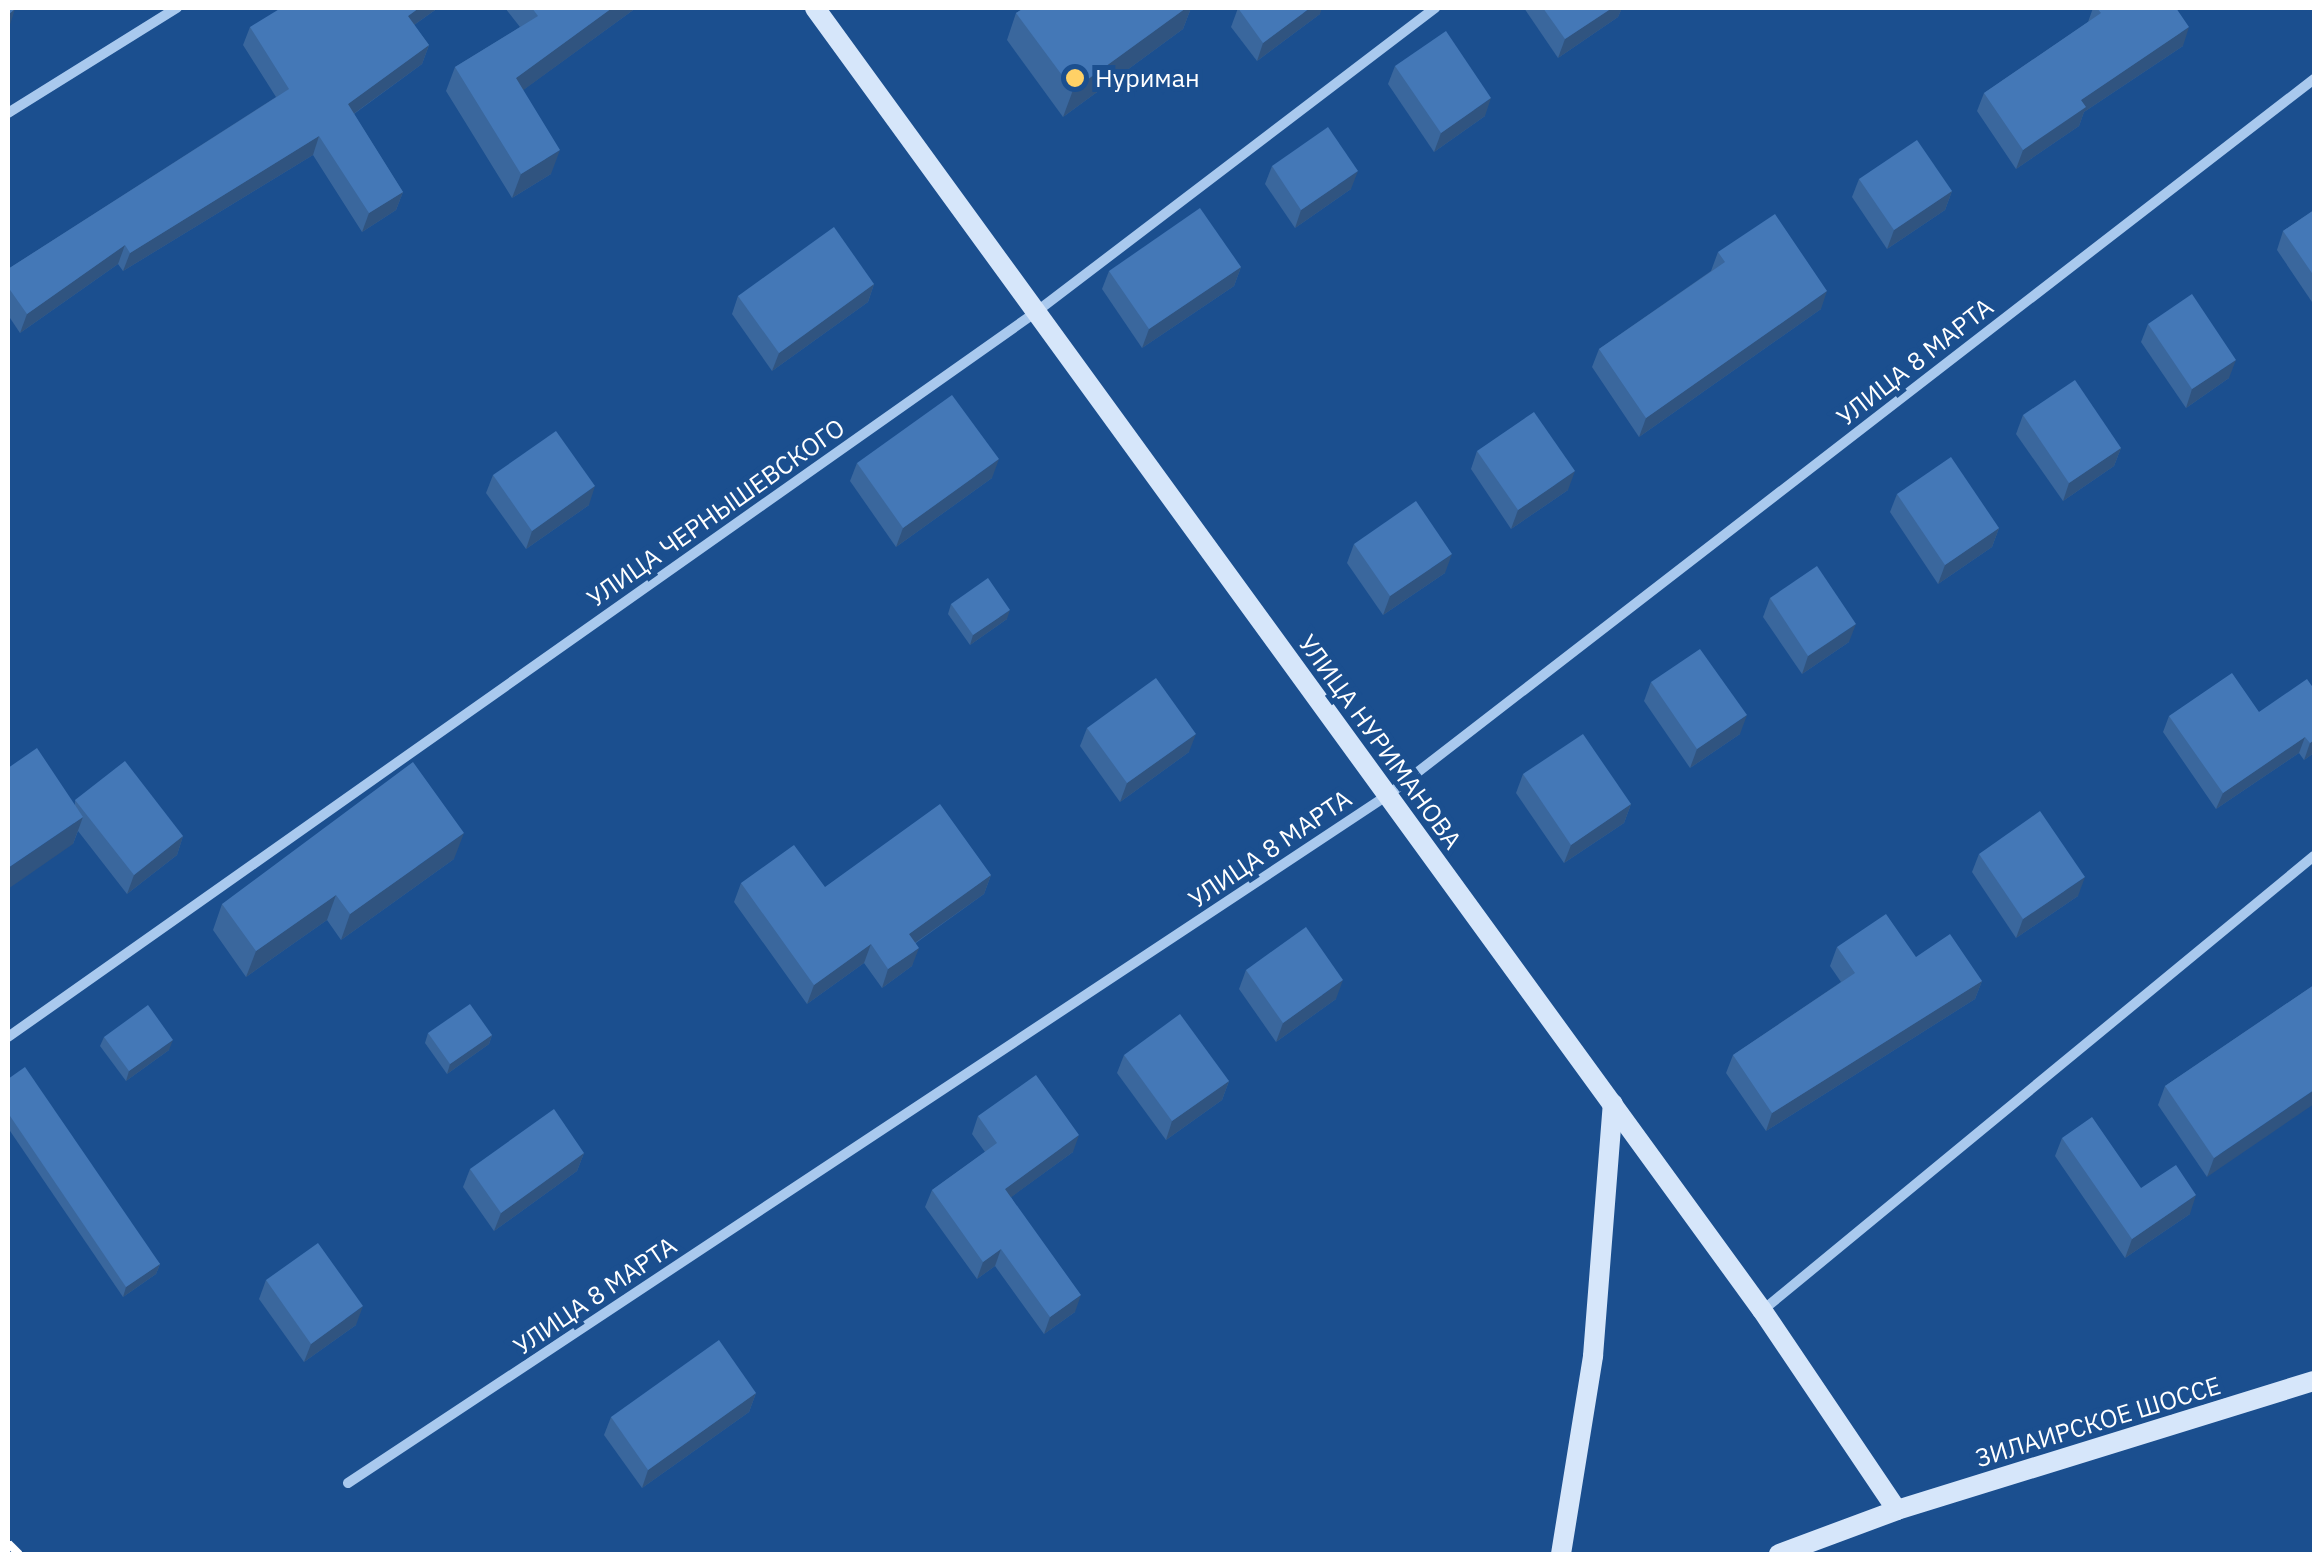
<!DOCTYPE html>
<html>
<head>
<meta charset="utf-8">
<style>
  body { margin:0 }
  #map { position:relative; width:2322px; height:1562px; overflow:hidden; background:#1b4f8f; font-family:"IBM Plex Sans",sans-serif }
  div>[style] { position:absolute }
  .minor>* { height:10px; margin:-5px; padding:0 5px; transform-origin:5px; border-radius:5px; background:#a9c9ee }
  .secondary>* { height:20px; margin:-10px; padding:0 10px; transform-origin:10px; border-radius:10px; background:#d6e6fa }
  .rail>* { height:8px; margin-top:-4px; transform-origin:0; background:repeating-linear-gradient(90deg,#fff 0 18px,transparent 0 26px) }
  .wall>* { inset:0; background:#3a679d }
  .shaded-wall>* { inset:0; background:#305480 }
  .building>* { inset:0; background:#4478b7 }
  .dots>* { width:28px; height:28px; translate:-50% -50%; box-sizing:border-box; border:5px solid #1b4f8f; border-radius:50% }
  span { translate:-50% -50%; white-space:nowrap; text-align:center; line-height:1.15; -webkit-text-stroke:10px #1b4f8f; paint-order:stroke }
  .poi-label { font-size:25px; color:#fff }
  .left { translate:0 -50%; text-align:left }
  .street-label { font-size:25px; color:#fff }
  .frame { position:absolute; inset:0; border:10px solid #fff; pointer-events:none }
</style>
</head>
<body>
<div id="map">
  <div class="minor">
    <i style="left:8px;top:113px;width:199px;rotate:-31.9deg"></i>
    <i style="left:8px;top:1037px;width:1258px;rotate:-35.19deg"></i>
    <i style="left:1036px;top:312px;width:502px;rotate:-37.3deg"></i>
    <i style="left:1763px;top:1310px;width:714px;rotate:-39.49deg"></i>
    <i style="left:348px;top:1483px;width:1247px;rotate:-33.49deg"></i>
    <i style="left:1388px;top:795px;width:1171px;rotate:-37.71deg"></i>
  </div>
  <div class="secondary">
    <i style="left:815px;top:8px;width:1610px;rotate:53.97deg"></i>
    <i style="left:1762px;top:1310px;width:241px;rotate:56deg"></i>
    <i style="left:1561px;top:1554px;width:201px;rotate:-80.8deg"></i>
    <i style="left:1593px;top:1356px;width:253px;rotate:-85.5deg"></i>
    <i style="left:1779px;top:1554px;width:126px;rotate:-20.4deg"></i>
    <i style="left:1897px;top:1510px;width:436px;rotate:-17.2deg"></i>
  </div>
  <div class="rail">
    <i style="left:8px;top:1543px;width:16px;rotate:45deg"></i>
  </div>
  <div class="wall">
    <i style="clip-path:polygon(438px 8px,414px 25px,429px 45px,422px 64px,354px 114px,403px 192px,396px 210px,362px 232px,313px 155px,123px 271px,118px 264px,20px 333px,8px 315px,8px 269px,276px 97px,243px 45px,250px 27px)"></i>
    <i style="clip-path:polygon(505px 8px,636px 8px,523px 90px,551px 174px,512px 198px,446px 91px,455px 67px,520px 27px)"></i>
    <i style="clip-path:polygon(1024px 8px,1191px 8px,1183px 29px,1063px 117px,1007px 40px,1016px 13px)"></i>
    <i style="clip-path:polygon(1238px 8px,1320px 14px,1257px 61px,1231px 27px)"></i>
    <i style="clip-path:polygon(1524px 8px,1622px 8px,1618px 17px,1558px 58px)"></i>
    <i style="clip-path:polygon(2093px 8px,2176px 8px,2183px 46px,2084px 112px,2079px 126px,2016px 169px,1977px 111px,1984px 93px,2088px 22px)"></i>
    <i style="clip-path:polygon(1395px 66px,1485px 116px,1434px 152px,1388px 84px)"></i>
    <i style="clip-path:polygon(1272px 166px,1351px 189px,1295px 228px,1265px 184px)"></i>
    <i style="clip-path:polygon(1859px 179px,1952px 191px,1945px 210px,1887px 249px,1852px 197px)"></i>
    <i style="clip-path:polygon(2314px 210px,2314px 305px,2277px 250px,2283px 231px)"></i>
    <i style="clip-path:polygon(1718px 252px,1821px 309px,1639px 437px,1592px 367px,1599px 349px,1711px 271px)"></i>
    <i style="clip-path:polygon(1241px 267px,1234px 286px,1142px 348px,1102px 289px,1109px 271px)"></i>
    <i style="clip-path:polygon(874px 284px,868px 302px,772px 371px,732px 314px,738px 296px)"></i>
    <i style="clip-path:polygon(2148px 324px,2229px 378px,2186px 408px,2141px 342px)"></i>
    <i style="clip-path:polygon(2023px 415px,2121px 448px,2114px 466px,2063px 501px,2016px 434px)"></i>
    <i style="clip-path:polygon(1477px 451px,1568px 490px,1511px 529px,1471px 469px)"></i>
    <i style="clip-path:polygon(857px 463px,992px 478px,896px 547px,850px 481px)"></i>
    <i style="clip-path:polygon(493px 475px,589px 505px,526px 549px,486px 493px)"></i>
    <i style="clip-path:polygon(1897px 494px,1999px 528px,1992px 547px,1938px 584px,1890px 512px)"></i>
    <i style="clip-path:polygon(1354px 544px,1445px 573px,1383px 615px,1347px 563px)"></i>
    <i style="clip-path:polygon(1770px 598px,1849px 642px,1802px 674px,1763px 617px)"></i>
    <i style="clip-path:polygon(951px 604px,1007px 619px,970px 645px,948px 614px)"></i>
    <i style="clip-path:polygon(1651px 682px,1740px 734px,1690px 768px,1644px 701px)"></i>
    <i style="clip-path:polygon(2314px 689px,2314px 753px,2304px 760px,2299px 753px,2216px 809px,2163px 732px,2169px 716px,2259px 712px)"></i>
    <i style="clip-path:polygon(1087px 728px,1189px 752px,1120px 802px,1080px 746px)"></i>
    <i style="clip-path:polygon(1523px 774px,1631px 804px,1624px 823px,1564px 863px,1516px 793px)"></i>
    <i style="clip-path:polygon(75px 800px,183px 836px,177px 855px,127px 894px,78px 831px,73px 844px)"></i>
    <i style="clip-path:polygon(1979px 854px,2078px 896px,2016px 938px,1972px 872px)"></i>
    <i style="clip-path:polygon(454px 859px,341px 940px,327px 920px,246px 977px,213px 930px,222px 904px)"></i>
    <i style="clip-path:polygon(991px 875px,984px 894px,916px 943px,912px 966px,882px 988px,864px 963px,807px 1004px,734px 902px,741px 883px,825px 887px)"></i>
    <i style="clip-path:polygon(1837px 947px,1916px 957px,1982px 981px,1975px 999px,1766px 1131px,1726px 1073px,1733px 1055px,1841px 982px,1830px 966px)"></i>
    <i style="clip-path:polygon(1246px 970px,1336px 999px,1276px 1042px,1239px 989px)"></i>
    <i style="clip-path:polygon(2314px 985px,2207px 1177px,2158px 1105px,2165px 1086px)"></i>
    <i style="clip-path:polygon(428px 1033px,492px 1035px,489px 1044px,447px 1074px,425px 1043px)"></i>
    <i style="clip-path:polygon(104px 1037px,169px 1050px,126px 1081px,100px 1046px)"></i>
    <i style="clip-path:polygon(1124px 1055px,1229px 1081px,1222px 1100px,1166px 1140px,1117px 1073px)"></i>
    <i style="clip-path:polygon(8px 1079px,160px 1264px,156px 1274px,123px 1297px,8px 1128px)"></i>
    <i style="clip-path:polygon(978px 1116px,1073px 1152px,1011px 1197px,1075px 1312px,1044px 1334px,995px 1266px,977px 1279px,925px 1207px,932px 1190px,985px 1152px,972px 1134px)"></i>
    <i style="clip-path:polygon(2062px 1138px,2141px 1188px,2190px 1214px,2125px 1258px,2055px 1156px)"></i>
    <i style="clip-path:polygon(584px 1153px,577px 1171px,494px 1231px,463px 1187px,470px 1169px)"></i>
    <i style="clip-path:polygon(266px 1280px,356px 1325px,304px 1362px,259px 1299px)"></i>
    <i style="clip-path:polygon(756px 1393px,749px 1412px,642px 1488px,604px 1435px,611px 1417px)"></i>
  </div>
  <div class="shaded-wall">
    <i style="clip-path:polygon(419px 8px,438px 8px,401px 34px,408px 16px)"></i>
    <i style="clip-path:polygon(612px 8px,636px 8px,507px 102px,516px 78px)"></i>
    <i style="clip-path:polygon(1186px 8px,1191px 8px,1183px 29px,1063px 117px,1073px 90px)"></i>
    <i style="clip-path:polygon(1310px 8px,1322px 8px,1320px 14px,1257px 61px,1263px 43px)"></i>
    <i style="clip-path:polygon(1612px 8px,1622px 8px,1618px 17px,1558px 58px,1565px 39px)"></i>
    <i style="clip-path:polygon(15px 9px,9px 28px,8px 28px,8px 15px)"></i>
    <i style="clip-path:polygon(2189px 27px,2183px 46px,2084px 112px,2079px 126px,2016px 169px,2023px 150px,2081px 100px)"></i>
    <i style="clip-path:polygon(429px 45px,422px 64px,341px 123px,348px 104px)"></i>
    <i style="clip-path:polygon(1491px 98px,1485px 116px,1434px 152px,1441px 133px)"></i>
    <i style="clip-path:polygon(319px 136px,313px 155px,123px 271px,130px 253px)"></i>
    <i style="clip-path:polygon(560px 150px,551px 174px,512px 198px,521px 174px)"></i>
    <i style="clip-path:polygon(1358px 171px,1351px 189px,1295px 228px,1301px 210px)"></i>
    <i style="clip-path:polygon(1952px 191px,1945px 210px,1887px 249px,1894px 230px)"></i>
    <i style="clip-path:polygon(403px 192px,396px 210px,362px 232px,369px 213px)"></i>
    <i style="clip-path:polygon(125px 245px,118px 264px,20px 333px,27px 314px)"></i>
    <i style="clip-path:polygon(1241px 267px,1234px 286px,1142px 348px,1149px 329px)"></i>
    <i style="clip-path:polygon(874px 284px,868px 302px,772px 371px,779px 353px)"></i>
    <i style="clip-path:polygon(1827px 291px,1821px 309px,1639px 437px,1646px 418px)"></i>
    <i style="clip-path:polygon(2236px 360px,2229px 378px,2186px 408px,2192px 389px)"></i>
    <i style="clip-path:polygon(2121px 448px,2114px 466px,2063px 501px,2069px 483px)"></i>
    <i style="clip-path:polygon(999px 459px,992px 478px,896px 547px,903px 528px)"></i>
    <i style="clip-path:polygon(1575px 471px,1568px 490px,1511px 529px,1518px 510px)"></i>
    <i style="clip-path:polygon(595px 486px,589px 505px,526px 549px,532px 531px)"></i>
    <i style="clip-path:polygon(1999px 528px,1992px 547px,1938px 584px,1945px 565px)"></i>
    <i style="clip-path:polygon(1452px 554px,1445px 573px,1383px 615px,1390px 596px)"></i>
    <i style="clip-path:polygon(1010px 610px,1007px 619px,970px 645px,973px 635px)"></i>
    <i style="clip-path:polygon(1856px 624px,1849px 642px,1802px 674px,1808px 656px)"></i>
    <i style="clip-path:polygon(1747px 715px,1740px 734px,1690px 768px,1697px 749px)"></i>
    <i style="clip-path:polygon(1196px 734px,1189px 752px,1120px 802px,1127px 783px)"></i>
    <i style="clip-path:polygon(2305px 737px,2299px 753px,2216px 809px,2223px 793px)"></i>
    <i style="clip-path:polygon(2314px 740px,2314px 753px,2304px 760px,2310px 743px)"></i>
    <i style="clip-path:polygon(1631px 804px,1624px 823px,1564px 863px,1571px 845px)"></i>
    <i style="clip-path:polygon(83px 817px,73px 844px,8px 889px,8px 868px)"></i>
    <i style="clip-path:polygon(464px 833px,454px 859px,341px 940px,350px 914px)"></i>
    <i style="clip-path:polygon(183px 836px,177px 855px,127px 894px,134px 875px)"></i>
    <i style="clip-path:polygon(991px 875px,984px 894px,902px 952px,909px 934px)"></i>
    <i style="clip-path:polygon(2085px 877px,2078px 896px,2016px 938px,2023px 919px)"></i>
    <i style="clip-path:polygon(336px 895px,327px 920px,246px 977px,256px 951px)"></i>
    <i style="clip-path:polygon(871px 944px,864px 963px,807px 1004px,814px 985px)"></i>
    <i style="clip-path:polygon(919px 948px,912px 966px,882px 988px,888px 969px)"></i>
    <i style="clip-path:polygon(1343px 980px,1336px 999px,1276px 1042px,1283px 1023px)"></i>
    <i style="clip-path:polygon(1982px 981px,1975px 999px,1766px 1131px,1772px 1113px)"></i>
    <i style="clip-path:polygon(492px 1035px,489px 1044px,447px 1074px,450px 1064px)"></i>
    <i style="clip-path:polygon(173px 1040px,169px 1050px,126px 1081px,129px 1071px)"></i>
    <i style="clip-path:polygon(1229px 1081px,1222px 1100px,1166px 1140px,1172px 1121px)"></i>
    <i style="clip-path:polygon(2314px 1090px,2314px 1104px,2207px 1177px,2214px 1158px)"></i>
    <i style="clip-path:polygon(1079px 1135px,1073px 1152px,999px 1206px,1005px 1189px)"></i>
    <i style="clip-path:polygon(584px 1153px,577px 1171px,494px 1231px,501px 1213px)"></i>
    <i style="clip-path:polygon(2196px 1195px,2190px 1214px,2125px 1258px,2132px 1239px)"></i>
    <i style="clip-path:polygon(1001px 1249px,995px 1266px,977px 1279px,983px 1262px)"></i>
    <i style="clip-path:polygon(160px 1264px,156px 1274px,123px 1297px,126px 1287px)"></i>
    <i style="clip-path:polygon(1081px 1295px,1075px 1312px,1044px 1334px,1050px 1317px)"></i>
    <i style="clip-path:polygon(363px 1306px,356px 1325px,304px 1362px,311px 1344px)"></i>
    <i style="clip-path:polygon(756px 1393px,749px 1412px,642px 1488px,648px 1470px)"></i>
  </div>
  <div class="building">
    <i style="clip-path:polygon(8px 8px,14px 8px,15px 9px,8px 15px)"></i>
    <i style="clip-path:polygon(281px 8px,419px 8px,408px 16px,429px 45px,348px 104px,403px 192px,369px 213px,319px 136px,130px 253px,125px 245px,27px 314px,8px 287px,8px 269px,289px 89px,250px 27px)"></i>
    <i style="clip-path:polygon(532px 8px,612px 8px,516px 78px,560px 150px,521px 174px,455px 67px,538px 16px)"></i>
    <i style="clip-path:polygon(1024px 8px,1186px 8px,1073px 90px,1016px 13px)"></i>
    <i style="clip-path:polygon(1238px 8px,1310px 8px,1263px 43px)"></i>
    <i style="clip-path:polygon(1543px 8px,1612px 8px,1565px 39px)"></i>
    <i style="clip-path:polygon(2097px 8px,2176px 8px,2189px 27px,2081px 100px,2086px 107px,2023px 150px,1984px 93px,2101px 13px)"></i>
    <i style="clip-path:polygon(1446px 31px,1491px 98px,1441px 133px,1395px 66px)"></i>
    <i style="clip-path:polygon(1328px 127px,1358px 171px,1301px 210px,1272px 166px)"></i>
    <i style="clip-path:polygon(1917px 140px,1952px 191px,1894px 230px,1859px 179px)"></i>
    <i style="clip-path:polygon(1200px 208px,1241px 267px,1149px 329px,1109px 271px)"></i>
    <i style="clip-path:polygon(2314px 210px,2314px 276px,2283px 231px)"></i>
    <i style="clip-path:polygon(1775px 214px,1827px 291px,1646px 418px,1599px 349px,1725px 262px,1718px 252px)"></i>
    <i style="clip-path:polygon(834px 227px,874px 284px,779px 353px,738px 296px)"></i>
    <i style="clip-path:polygon(2192px 294px,2236px 360px,2192px 389px,2148px 324px)"></i>
    <i style="clip-path:polygon(2075px 380px,2121px 448px,2069px 483px,2023px 415px)"></i>
    <i style="clip-path:polygon(952px 395px,999px 459px,903px 528px,857px 463px)"></i>
    <i style="clip-path:polygon(1534px 412px,1575px 471px,1518px 510px,1477px 451px)"></i>
    <i style="clip-path:polygon(556px 431px,595px 486px,532px 531px,493px 475px)"></i>
    <i style="clip-path:polygon(1951px 457px,1999px 528px,1945px 565px,1897px 494px)"></i>
    <i style="clip-path:polygon(1416px 501px,1452px 554px,1390px 596px,1354px 544px)"></i>
    <i style="clip-path:polygon(1817px 566px,1856px 624px,1808px 656px,1770px 598px)"></i>
    <i style="clip-path:polygon(988px 578px,1010px 610px,973px 635px,951px 604px)"></i>
    <i style="clip-path:polygon(1700px 649px,1747px 715px,1697px 749px,1651px 682px)"></i>
    <i style="clip-path:polygon(2232px 673px,2259px 712px,2307px 679px,2314px 689px,2314px 740px,2310px 743px,2305px 737px,2223px 793px,2169px 716px)"></i>
    <i style="clip-path:polygon(1156px 678px,1196px 734px,1127px 783px,1087px 728px)"></i>
    <i style="clip-path:polygon(1583px 734px,1631px 804px,1571px 845px,1523px 774px)"></i>
    <i style="clip-path:polygon(37px 748px,83px 817px,8px 868px,8px 768px)"></i>
    <i style="clip-path:polygon(125px 761px,183px 836px,134px 875px,75px 800px)"></i>
    <i style="clip-path:polygon(413px 762px,464px 833px,350px 914px,336px 895px,256px 951px,222px 904px)"></i>
    <i style="clip-path:polygon(940px 804px,991px 875px,909px 934px,919px 948px,888px 969px,871px 944px,814px 985px,741px 883px,794px 845px,825px 887px)"></i>
    <i style="clip-path:polygon(2040px 811px,2085px 877px,2023px 919px,1979px 854px)"></i>
    <i style="clip-path:polygon(1886px 914px,1916px 957px,1950px 934px,1982px 981px,1772px 1113px,1733px 1055px,1855px 973px,1837px 947px)"></i>
    <i style="clip-path:polygon(1306px 927px,1343px 980px,1283px 1023px,1246px 970px)"></i>
    <i style="clip-path:polygon(2314px 985px,2314px 1090px,2214px 1158px,2165px 1086px)"></i>
    <i style="clip-path:polygon(470px 1004px,492px 1035px,450px 1064px,428px 1033px)"></i>
    <i style="clip-path:polygon(148px 1005px,173px 1040px,129px 1071px,104px 1037px)"></i>
    <i style="clip-path:polygon(1180px 1014px,1229px 1081px,1172px 1121px,1124px 1055px)"></i>
    <i style="clip-path:polygon(25px 1067px,160px 1264px,126px 1287px,8px 1113px,8px 1079px)"></i>
    <i style="clip-path:polygon(1036px 1075px,1079px 1135px,1005px 1189px,1081px 1295px,1050px 1317px,1001px 1249px,983px 1262px,932px 1190px,997px 1143px,978px 1116px)"></i>
    <i style="clip-path:polygon(554px 1109px,584px 1153px,501px 1213px,470px 1169px)"></i>
    <i style="clip-path:polygon(2092px 1117px,2141px 1188px,2176px 1165px,2196px 1195px,2132px 1239px,2062px 1138px)"></i>
    <i style="clip-path:polygon(318px 1243px,363px 1306px,311px 1344px,266px 1280px)"></i>
    <i style="clip-path:polygon(719px 1340px,756px 1393px,648px 1470px,611px 1417px)"></i>
  </div>
  <div class="dots">
    <i style="left:1075px;top:78px;background:#ffd166"></i>
  </div>
  <div class="poi-label">
    <span class="left" style="left:1095px;top:78px">Нуриман</span>
  </div>
  <div class="street-label">
    <span style="left:1915px;top:362px;rotate:-38deg">УЛИЦА 8 МАРТА</span>
    <span style="left:716px;top:513px;rotate:-35deg">УЛИЦА ЧЕРНЫШЕВСКОГО</span>
    <span style="left:1380px;top:742px;rotate:54deg">УЛИЦА НУРИМАНОВА</span>
    <span style="left:1270px;top:849px;rotate:-34deg">УЛИЦА 8 МАРТА</span>
    <span style="left:595px;top:1296px;rotate:-34deg">УЛИЦА 8 МАРТА</span>
    <span style="left:2098px;top:1422px;rotate:-17deg">ЗИЛАИРСКОЕ ШОССЕ</span>
  </div>
  <div class="frame"></div>
</div>
</body>
</html>
